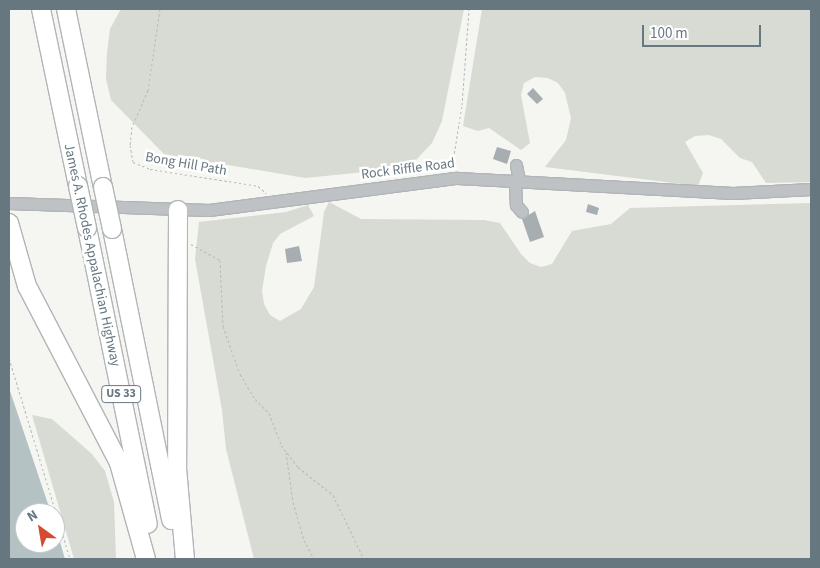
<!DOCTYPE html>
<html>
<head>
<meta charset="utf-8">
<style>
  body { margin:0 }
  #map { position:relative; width:820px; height:568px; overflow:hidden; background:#f5f5f2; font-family:"Source Sans 3",sans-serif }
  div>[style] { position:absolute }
  .green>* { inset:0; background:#d7dbd3 }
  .water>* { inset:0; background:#b5c2c4 }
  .building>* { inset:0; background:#a6aeb2 }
  .path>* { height:1px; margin-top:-0.5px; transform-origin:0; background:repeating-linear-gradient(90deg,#b8bbbd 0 2.5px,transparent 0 5px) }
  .roads { filter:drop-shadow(1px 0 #b1b5b7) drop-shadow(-1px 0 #b1b5b7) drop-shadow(0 1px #b1b5b7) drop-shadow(0 -1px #b1b5b7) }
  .minor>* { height:11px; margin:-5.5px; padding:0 5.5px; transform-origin:5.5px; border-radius:5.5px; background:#bec2c5 }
  .highway>* { height:18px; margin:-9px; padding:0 9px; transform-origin:9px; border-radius:9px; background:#fff }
  .bridges { filter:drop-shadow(1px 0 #b1b5b7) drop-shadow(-1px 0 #b1b5b7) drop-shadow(0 1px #b1b5b7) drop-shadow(0 -1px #b1b5b7) }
  .highway-bridge>* { height:18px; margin:-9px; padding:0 9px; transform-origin:9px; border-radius:9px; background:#fff }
  span { translate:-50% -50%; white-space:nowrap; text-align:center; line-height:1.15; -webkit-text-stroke:5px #fff; paint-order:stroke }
  .shield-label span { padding:1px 4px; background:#fff; border:1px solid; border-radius:4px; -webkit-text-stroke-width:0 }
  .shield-label { font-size:12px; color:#667780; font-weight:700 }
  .street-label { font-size:14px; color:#667780 }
  .frame { position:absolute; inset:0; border:10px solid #667780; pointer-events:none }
  .north { position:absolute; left:15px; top:503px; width:50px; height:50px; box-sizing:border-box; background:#fff; border:1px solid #c2c9cc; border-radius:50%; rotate:328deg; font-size:14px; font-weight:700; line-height:20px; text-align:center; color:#667780 }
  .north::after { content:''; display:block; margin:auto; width:18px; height:22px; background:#d54a31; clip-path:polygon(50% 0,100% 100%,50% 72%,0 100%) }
  .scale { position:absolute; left:642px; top:25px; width:119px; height:22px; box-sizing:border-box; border:2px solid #667780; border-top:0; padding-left:6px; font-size:15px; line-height:18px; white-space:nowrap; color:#667780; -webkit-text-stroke:4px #fff; paint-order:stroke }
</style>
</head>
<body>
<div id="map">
  <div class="green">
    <i style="clip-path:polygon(121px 9px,464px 9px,442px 121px,432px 143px,416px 160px,394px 169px,305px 178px,164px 154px,111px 100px,106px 79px,107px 53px,110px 29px)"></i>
    <i style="clip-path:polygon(482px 9px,811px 9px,811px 182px,766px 183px,752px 162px,740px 158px,721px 139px,709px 135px,695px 136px,685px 142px,703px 173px,698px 186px,545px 167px,566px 140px,571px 118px,565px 93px,558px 83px,548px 78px,535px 77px,524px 83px,521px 95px,530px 143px,521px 150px,489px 128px,478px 131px,463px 126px)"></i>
    <i style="clip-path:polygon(329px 202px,361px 219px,484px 220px,500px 223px,521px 254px,530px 263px,541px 267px,552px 264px,572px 231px,611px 224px,630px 208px,811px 203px,811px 559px,254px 559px,226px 449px,222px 410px,195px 259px,199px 222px,286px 212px,308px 205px,314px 216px,280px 234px,273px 243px,266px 266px,262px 291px,264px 304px,270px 315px,280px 321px,301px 309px,314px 287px,324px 212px)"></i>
    <i style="clip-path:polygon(32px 415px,52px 419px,92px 454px,105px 471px,114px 502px,116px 559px,74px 559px)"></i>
  </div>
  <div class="water">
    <i style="clip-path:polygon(9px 388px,51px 513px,25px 513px,25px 543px,55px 543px,55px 525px,65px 559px,9px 559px)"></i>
  </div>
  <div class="building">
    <i style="clip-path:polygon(533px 88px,543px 99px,537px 104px,527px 94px)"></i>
    <i style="clip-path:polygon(497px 147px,511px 151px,507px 164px,493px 159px)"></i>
    <i style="clip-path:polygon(588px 204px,599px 208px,597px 215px,586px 212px)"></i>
    <i style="clip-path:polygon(535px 211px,544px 237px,530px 242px,522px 219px)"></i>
    <i style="clip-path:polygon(299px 246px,302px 261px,287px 263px,285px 249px)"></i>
  </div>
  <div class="path">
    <i style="left:160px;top:9px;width:82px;rotate:98.4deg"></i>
    <i style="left:148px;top:90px;width:40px;rotate:113.4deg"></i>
    <i style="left:132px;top:127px;width:18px;rotate:96deg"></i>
    <i style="left:130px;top:145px;width:17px;rotate:80deg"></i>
    <i style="left:133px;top:162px;width:18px;rotate:22deg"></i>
    <i style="left:150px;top:169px;width:109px;rotate:8.9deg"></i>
    <i style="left:258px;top:186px;width:11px;rotate:41deg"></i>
    <i style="left:452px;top:168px;width:64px;rotate:-81deg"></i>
    <i style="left:462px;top:105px;width:96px;rotate:-85.8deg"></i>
    <i style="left:191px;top:244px;width:33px;rotate:29deg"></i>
    <i style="left:220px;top:260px;width:66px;rotate:87.4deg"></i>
    <i style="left:223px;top:326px;width:51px;rotate:70.5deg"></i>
    <i style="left:240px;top:374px;width:29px;rotate:59deg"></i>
    <i style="left:255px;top:399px;width:20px;rotate:45deg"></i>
    <i style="left:269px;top:413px;width:34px;rotate:69deg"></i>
    <i style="left:281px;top:445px;width:28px;rotate:52deg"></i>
    <i style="left:298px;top:467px;width:45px;rotate:38.7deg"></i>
    <i style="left:333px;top:495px;width:71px;rotate:64.2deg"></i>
    <i style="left:9px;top:358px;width:210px;rotate:73.1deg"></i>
    <i style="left:286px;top:452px;width:50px;rotate:82deg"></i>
    <i style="left:293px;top:502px;width:40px;rotate:74deg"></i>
    <i style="left:304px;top:540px;width:21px;rotate:62deg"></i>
  </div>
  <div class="roads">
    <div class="minor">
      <i style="left:516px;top:165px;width:15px;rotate:79deg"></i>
      <i style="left:515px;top:180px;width:25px;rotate:88deg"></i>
      <i style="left:516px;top:205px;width:9px;rotate:49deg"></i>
      <i style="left:9px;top:203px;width:200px;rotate:2deg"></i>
      <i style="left:209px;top:210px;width:250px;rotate:-7.4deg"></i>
      <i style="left:457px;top:178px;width:276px;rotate:3.1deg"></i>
      <i style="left:733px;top:193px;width:78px;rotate:-2.9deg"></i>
    </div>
    <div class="highway">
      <i style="left:41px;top:9px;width:181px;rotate:78.2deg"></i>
      <i style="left:66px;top:9px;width:182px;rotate:78.3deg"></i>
      <i style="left:178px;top:210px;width:258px;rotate:90.2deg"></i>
      <i style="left:177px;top:468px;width:91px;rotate:85deg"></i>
      <i style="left:9px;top:223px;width:66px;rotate:74.1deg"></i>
      <i style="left:27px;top:286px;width:199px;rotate:62.5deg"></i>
      <i style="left:119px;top:463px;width:100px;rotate:74.3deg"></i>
      <i style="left:87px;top:228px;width:302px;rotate:78.4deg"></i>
      <i style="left:112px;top:229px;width:297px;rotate:78.5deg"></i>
    </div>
  </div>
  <div class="bridges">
    <div class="highway-bridge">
      <i style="left:78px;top:186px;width:43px;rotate:77.9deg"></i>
      <i style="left:103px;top:187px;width:43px;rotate:77.9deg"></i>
    </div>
  </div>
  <div class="shield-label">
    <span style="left:121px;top:394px">US 33</span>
  </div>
  <div class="street-label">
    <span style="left:186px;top:164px;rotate:10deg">Bong Hill Path</span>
    <span style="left:408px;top:169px;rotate:-7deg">Rock Riffle Road</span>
    <span style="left:92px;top:255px;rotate:78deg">James A. Rhodes Appalachian Highway</span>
  </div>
  <div class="frame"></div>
  <div class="north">N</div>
  <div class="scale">100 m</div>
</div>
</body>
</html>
